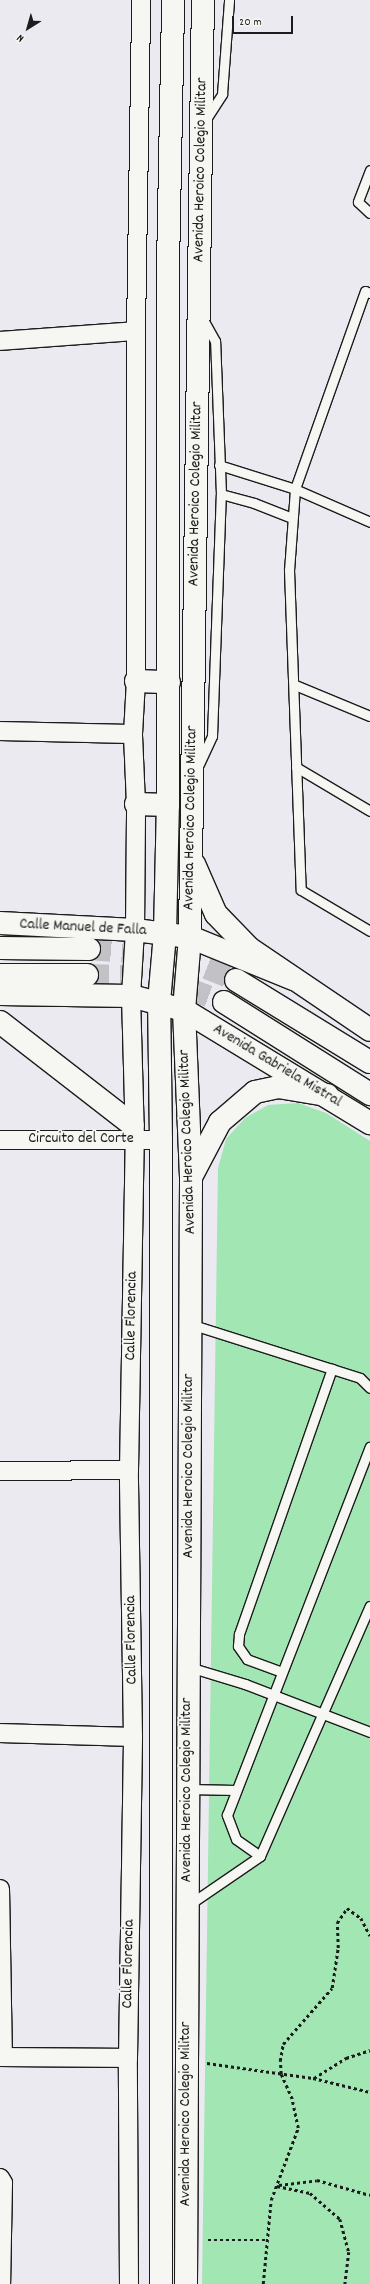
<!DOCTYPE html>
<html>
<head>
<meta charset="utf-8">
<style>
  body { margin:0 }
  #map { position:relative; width:370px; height:2284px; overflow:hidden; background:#ebeaf1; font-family:Dekko,sans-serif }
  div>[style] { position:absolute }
  .green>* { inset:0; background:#a1e6b3 }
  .secondary-tunnel>* { height:22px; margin-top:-11px; transform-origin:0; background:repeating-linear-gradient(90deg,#c2c1c6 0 22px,transparent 0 33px) }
  .path>* { height:2.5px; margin-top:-1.25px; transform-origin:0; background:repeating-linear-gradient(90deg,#1c1c1c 0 3px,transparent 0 6px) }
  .roads { filter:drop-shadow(1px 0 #1c1c1c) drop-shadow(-1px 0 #1c1c1c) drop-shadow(0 1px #1c1c1c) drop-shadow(0 -1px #1c1c1c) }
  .service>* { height:9px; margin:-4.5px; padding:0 4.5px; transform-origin:4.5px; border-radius:4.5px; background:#f6f6f2 }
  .minor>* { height:18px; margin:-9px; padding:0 9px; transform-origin:9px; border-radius:9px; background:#f6f6f2 }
  .tertiary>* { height:22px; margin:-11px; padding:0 11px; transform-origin:11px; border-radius:11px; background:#f6f6f2 }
  .secondary>* { height:22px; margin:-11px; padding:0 11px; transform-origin:11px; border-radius:11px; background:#f6f6f2 }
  span { translate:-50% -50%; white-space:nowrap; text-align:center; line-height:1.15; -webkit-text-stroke:3.5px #f6f6f2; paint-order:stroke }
  .street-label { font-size:16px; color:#1c1c1c }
  .north { position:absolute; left:8px; top:8px; width:40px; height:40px; -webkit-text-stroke:3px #f6f6f2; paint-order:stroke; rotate:217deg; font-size:11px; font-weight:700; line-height:16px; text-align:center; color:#1c1c1c }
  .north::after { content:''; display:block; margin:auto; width:14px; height:18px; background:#1c1c1c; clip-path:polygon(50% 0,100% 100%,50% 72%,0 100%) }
  .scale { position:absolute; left:232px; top:16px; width:61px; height:18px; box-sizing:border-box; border:2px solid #1c1c1c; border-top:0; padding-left:5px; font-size:12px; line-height:14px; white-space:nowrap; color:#1c1c1c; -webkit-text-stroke:3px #f6f6f2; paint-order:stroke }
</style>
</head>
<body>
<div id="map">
  <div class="green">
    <i style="clip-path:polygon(298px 1103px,326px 1113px,370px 1141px,370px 2284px,202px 2284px,218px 1168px,226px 1139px,245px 1118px,268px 1105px)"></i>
  </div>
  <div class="secondary-tunnel">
    <i style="left:89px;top:949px;width:87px;rotate:4.6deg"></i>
    <i style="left:176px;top:956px;width:65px;rotate:21.8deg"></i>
    <i style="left:87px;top:975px;width:70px;rotate:1.6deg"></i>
    <i style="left:157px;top:977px;width:72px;rotate:20.5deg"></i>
  </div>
  <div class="path">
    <i style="left:207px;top:2063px;width:107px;rotate:8.1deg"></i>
    <i style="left:313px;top:2078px;width:59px;rotate:13.8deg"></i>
    <i style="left:314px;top:2078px;width:38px;rotate:-32deg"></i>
    <i style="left:346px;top:2058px;width:25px;rotate:-18deg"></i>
    <i style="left:279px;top:2185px;width:38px;rotate:-7deg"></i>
    <i style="left:317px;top:2180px;width:55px;rotate:15.8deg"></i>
    <i style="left:277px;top:2186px;width:34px;rotate:12deg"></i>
    <i style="left:310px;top:2193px;width:40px;rotate:41deg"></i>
    <i style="left:340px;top:2219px;width:34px;rotate:75deg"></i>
    <i style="left:349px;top:2252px;width:32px;rotate:97deg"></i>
    <i style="left:208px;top:2240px;width:59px"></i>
    <i style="left:263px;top:2284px;width:84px;rotate:-84.6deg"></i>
    <i style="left:271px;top:2200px;width:77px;rotate:-69.4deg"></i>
    <i style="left:298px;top:2128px;width:30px;rotate:-102deg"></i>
    <i style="left:292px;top:2099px;width:27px;rotate:-114deg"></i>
    <i style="left:281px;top:2074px;width:13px;rotate:-94deg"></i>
    <i style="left:280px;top:2061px;width:17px;rotate:-80deg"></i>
    <i style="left:283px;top:2044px;width:74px;rotate:-48.8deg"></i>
    <i style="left:332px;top:1988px;width:40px;rotate:-81.5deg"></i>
    <i style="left:338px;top:1948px;width:25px;rotate:-92deg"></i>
    <i style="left:337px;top:1923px;width:18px;rotate:-56deg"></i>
    <i style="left:347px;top:1908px;width:17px;rotate:36deg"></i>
    <i style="left:361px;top:1918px;width:20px;rotate:63deg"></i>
  </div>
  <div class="roads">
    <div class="service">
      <i style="left:206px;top:119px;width:30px;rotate:-57deg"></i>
      <i style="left:222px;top:94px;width:94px;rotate:-85.7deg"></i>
      <i style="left:370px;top:170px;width:34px;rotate:111deg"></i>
      <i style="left:358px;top:202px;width:16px;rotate:43deg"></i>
      <i style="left:370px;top:293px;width:5px;rotate:-158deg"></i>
      <i style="left:365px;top:291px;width:210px;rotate:109.5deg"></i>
      <i style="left:295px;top:489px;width:81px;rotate:94.2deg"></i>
      <i style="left:289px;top:570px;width:320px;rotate:87.9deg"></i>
      <i style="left:301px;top:890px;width:80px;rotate:30.7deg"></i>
      <i style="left:219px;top:465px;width:80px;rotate:17.5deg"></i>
      <i style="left:295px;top:489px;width:82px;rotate:23.7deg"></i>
      <i style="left:221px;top:494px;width:34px;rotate:15deg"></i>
      <i style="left:254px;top:503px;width:41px;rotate:21.5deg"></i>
      <i style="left:295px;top:685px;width:81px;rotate:22.5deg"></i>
      <i style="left:199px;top:764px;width:31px;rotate:-65deg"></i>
      <i style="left:212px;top:736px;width:242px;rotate:-87.9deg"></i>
      <i style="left:221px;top:494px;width:153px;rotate:-92.2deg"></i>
      <i style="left:215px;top:341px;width:23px;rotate:-119deg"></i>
      <i style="left:296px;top:767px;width:86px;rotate:30.7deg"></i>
      <i style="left:190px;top:1324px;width:178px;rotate:17.6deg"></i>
      <i style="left:360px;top:1378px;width:14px;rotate:45deg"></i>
      <i style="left:189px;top:1667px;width:59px;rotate:16.9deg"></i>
      <i style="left:245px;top:1684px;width:134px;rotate:21deg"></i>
      <i style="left:282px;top:1672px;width:37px;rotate:-160deg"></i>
      <i style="left:247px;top:1659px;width:16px;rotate:-125deg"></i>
      <i style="left:238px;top:1646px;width:12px;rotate:-85deg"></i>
      <i style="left:239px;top:1634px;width:281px;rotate:-70.7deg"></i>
      <i style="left:187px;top:1789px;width:49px;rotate:1.2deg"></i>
      <i style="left:260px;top:1856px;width:29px;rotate:-145deg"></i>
      <i style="left:236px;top:1839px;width:26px;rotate:-111deg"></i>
      <i style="left:227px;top:1815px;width:395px;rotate:-68.8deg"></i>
      <i style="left:190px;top:1904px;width:85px;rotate:-34.4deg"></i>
      <i style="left:260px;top:1856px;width:273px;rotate:-66.3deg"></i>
    </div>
    <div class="minor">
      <i style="left:0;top:341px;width:136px;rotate:-4.2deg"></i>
      <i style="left:0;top:731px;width:133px;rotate:1.3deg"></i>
      <i style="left:0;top:1140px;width:161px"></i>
      <i style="left:0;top:1471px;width:129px;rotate:-0.4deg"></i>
      <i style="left:0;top:1733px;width:133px;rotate:1.7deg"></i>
      <i style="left:0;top:1889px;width:168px;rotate:89deg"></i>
      <i style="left:0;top:2057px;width:128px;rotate:0.4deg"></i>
      <i style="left:0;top:2178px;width:6px;rotate:59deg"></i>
      <i style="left:3px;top:2183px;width:101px;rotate:91.1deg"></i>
      <i style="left:129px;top:2284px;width:226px;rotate:-90.3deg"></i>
      <i style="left:128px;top:2058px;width:321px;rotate:-89.1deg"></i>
      <i style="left:133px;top:1737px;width:267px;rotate:-90.9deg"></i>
      <i style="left:129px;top:1470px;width:331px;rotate:-89deg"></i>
      <i style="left:135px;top:1139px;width:143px;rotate:-91.6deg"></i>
      <i style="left:131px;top:996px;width:66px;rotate:-86.5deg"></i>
      <i style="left:135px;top:930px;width:126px;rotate:-89.5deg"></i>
      <i style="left:136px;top:804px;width:70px;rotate:-92.5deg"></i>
      <i style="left:133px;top:734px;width:53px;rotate:-86.8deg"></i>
      <i style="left:136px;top:681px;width:350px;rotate:-90deg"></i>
      <i style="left:136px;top:331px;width:331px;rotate:-89.1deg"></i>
    </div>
    <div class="tertiary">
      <i style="left:136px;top:681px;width:33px;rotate:2deg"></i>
      <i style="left:136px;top:804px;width:32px;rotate:2deg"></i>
      <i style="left:194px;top:864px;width:55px;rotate:66.3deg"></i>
      <i style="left:216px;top:914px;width:47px;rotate:45.9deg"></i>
      <i style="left:249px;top:948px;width:146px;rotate:34.1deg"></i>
      <i style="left:0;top:923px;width:135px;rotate:3deg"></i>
      <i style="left:135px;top:930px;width:55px;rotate:7.3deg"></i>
      <i style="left:190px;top:937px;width:111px;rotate:22.2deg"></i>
      <i style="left:0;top:994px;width:131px;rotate:0.9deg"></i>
      <i style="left:131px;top:996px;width:55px;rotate:14.8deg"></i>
      <i style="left:184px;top:1010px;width:218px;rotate:31.3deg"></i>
      <i style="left:0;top:1022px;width:168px;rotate:37.8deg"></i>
      <i style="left:161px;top:2284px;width:1144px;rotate:-90deg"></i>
      <i style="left:161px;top:1140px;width:138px;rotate:-90.8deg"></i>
      <i style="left:159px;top:1002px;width:69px;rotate:-85deg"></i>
      <i style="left:165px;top:933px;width:128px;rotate:-88.7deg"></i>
      <i style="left:168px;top:805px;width:537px;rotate:-90deg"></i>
      <i style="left:168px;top:268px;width:268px;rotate:-88.9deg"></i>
      <i style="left:186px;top:2284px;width:1107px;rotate:-89.74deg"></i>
      <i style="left:191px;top:1177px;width:167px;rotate:-92.4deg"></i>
      <i style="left:184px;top:1010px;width:73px;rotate:-85.3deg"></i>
      <i style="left:190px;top:937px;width:937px;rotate:-89.21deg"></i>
    </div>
    <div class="secondary">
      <i style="left:0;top:948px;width:89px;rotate:0.6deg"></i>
      <i style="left:0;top:975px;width:87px"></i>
      <i style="left:236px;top:980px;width:157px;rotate:31.5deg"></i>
      <i style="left:224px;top:1002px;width:173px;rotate:32.2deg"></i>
      <i style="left:191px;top:1177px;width:62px;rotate:-62.2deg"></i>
      <i style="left:220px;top:1122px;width:46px;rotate:-40.6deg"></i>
      <i style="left:255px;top:1092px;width:24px;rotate:-12deg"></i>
      <i style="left:278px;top:1087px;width:50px;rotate:9.3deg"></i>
    </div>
  </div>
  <div class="street-label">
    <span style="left:201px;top:170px;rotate:-89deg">Avenida Heroico Colegio Militar</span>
    <span style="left:196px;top:494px;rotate:-89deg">Avenida Heroico Colegio Militar</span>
    <span style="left:191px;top:818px;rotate:-89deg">Avenida Heroico Colegio Militar</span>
    <span style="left:83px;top:928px;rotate:3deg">Calle Manuel de Falla</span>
    <span style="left:277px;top:1066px;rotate:31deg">Avenida Gabriela Mistral</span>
    <span style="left:81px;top:1139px">Circuito del Corte</span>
    <span style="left:188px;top:1142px;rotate:-92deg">Avenida Heroico Colegio Militar</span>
    <span style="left:132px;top:1316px;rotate:-89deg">Calle Florencia</span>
    <span style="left:189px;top:1466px;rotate:-90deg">Avenida Heroico Colegio Militar</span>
    <span style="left:132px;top:1640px;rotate:-91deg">Calle Florencia</span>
    <span style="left:187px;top:1790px;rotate:-90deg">Avenida Heroico Colegio Militar</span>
    <span style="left:129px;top:1964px;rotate:-89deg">Calle Florencia</span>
    <span style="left:186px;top:2114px;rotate:-90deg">Avenida Heroico Colegio Militar</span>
  </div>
  <div class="north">N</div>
  <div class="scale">20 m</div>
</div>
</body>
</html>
